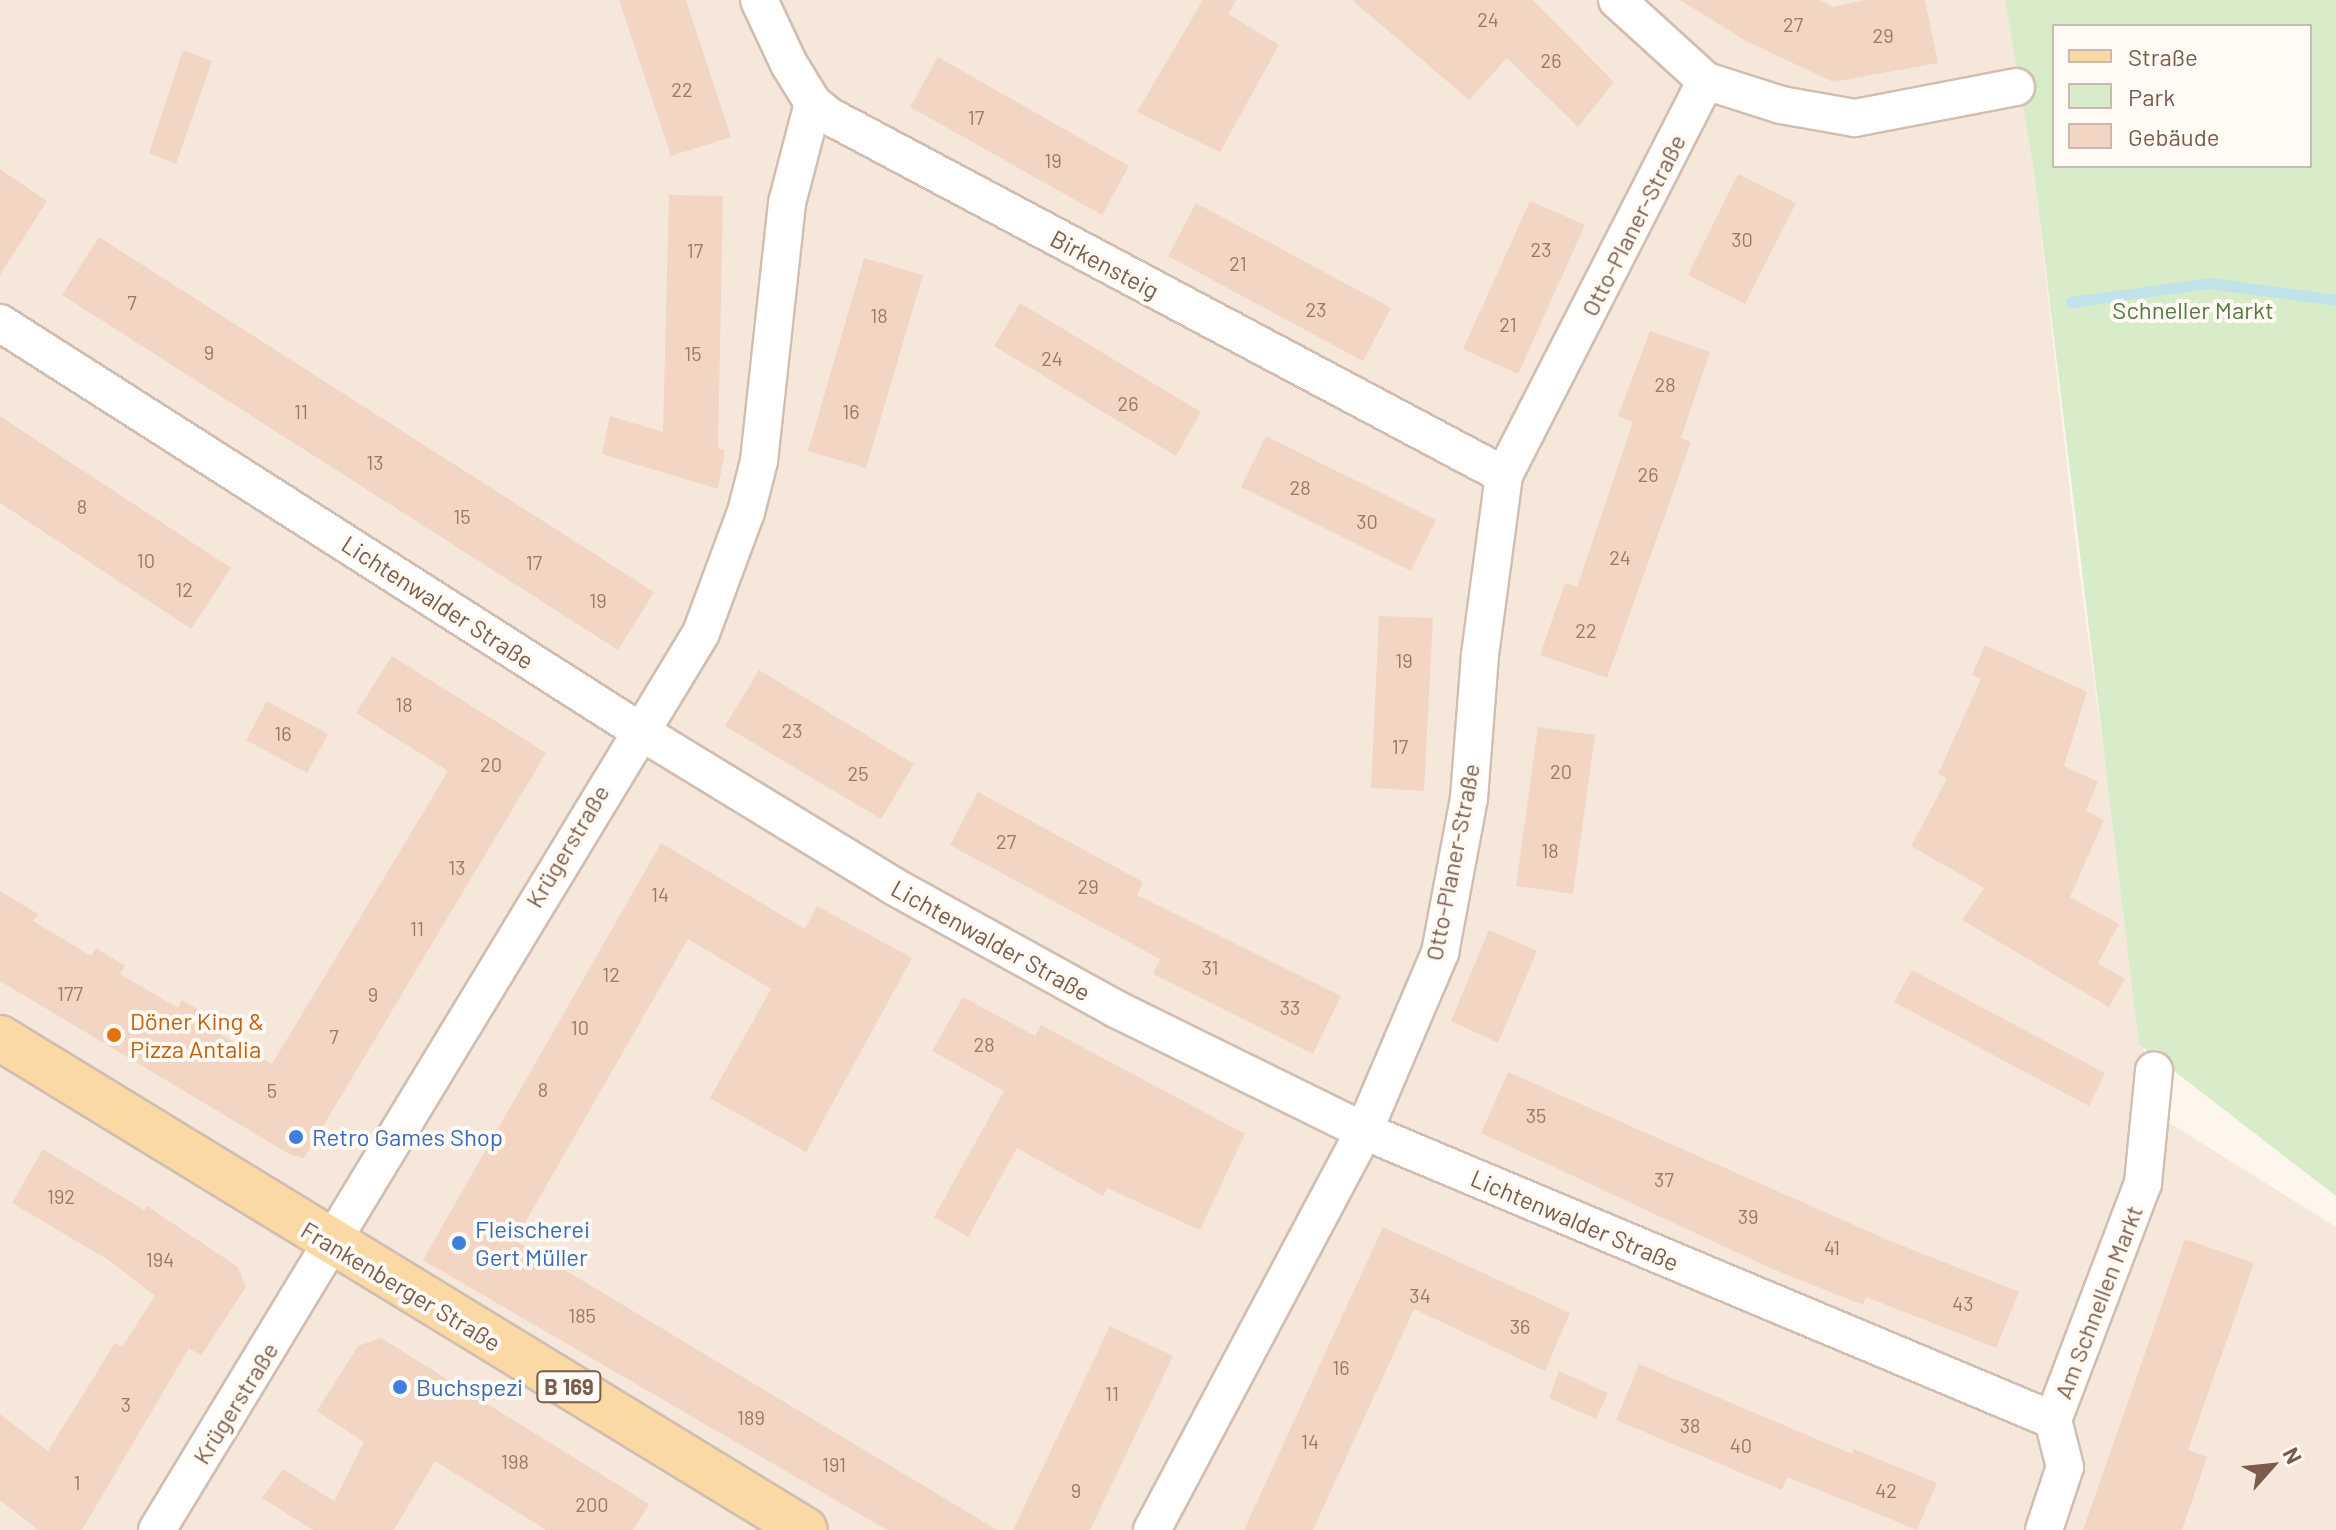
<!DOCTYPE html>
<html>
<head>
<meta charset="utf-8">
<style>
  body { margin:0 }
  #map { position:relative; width:2336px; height:1530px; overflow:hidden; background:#fdf6ec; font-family:Barlow,sans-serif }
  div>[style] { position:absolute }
  .residential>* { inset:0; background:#f5e8da }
  .green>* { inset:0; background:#d8ecc9 }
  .stream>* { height:11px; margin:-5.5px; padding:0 5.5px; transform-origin:5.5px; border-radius:5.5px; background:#bfe3e8 }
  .building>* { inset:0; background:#f3d5c3 }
  .roads { filter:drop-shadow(2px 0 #d1beb0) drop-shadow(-2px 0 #d1beb0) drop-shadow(0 2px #d1beb0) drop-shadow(0 -2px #d1beb0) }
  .minor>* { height:36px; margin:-18px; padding:0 18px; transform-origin:18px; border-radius:18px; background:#fff }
  .primary>* { height:44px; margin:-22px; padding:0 22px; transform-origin:22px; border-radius:22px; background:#fbd9a5 }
  .dots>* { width:22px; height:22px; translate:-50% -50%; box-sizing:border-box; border:4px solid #fffaf3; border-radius:50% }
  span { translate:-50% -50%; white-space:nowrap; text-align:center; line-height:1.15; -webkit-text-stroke:8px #fffaf3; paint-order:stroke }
  .number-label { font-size:20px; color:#987a6a }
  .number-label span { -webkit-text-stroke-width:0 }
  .shield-label span { padding:2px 6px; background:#fffaf3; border:2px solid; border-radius:6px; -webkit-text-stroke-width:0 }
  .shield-label { font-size:22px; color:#7a5c4d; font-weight:700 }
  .street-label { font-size:24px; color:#7a5c4d }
  .park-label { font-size:24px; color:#537a41 }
  .food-label { font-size:24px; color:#c56008 }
  .left { translate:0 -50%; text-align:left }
  .shop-label { font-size:24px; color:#366cbe }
  .legend { position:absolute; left:2052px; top:24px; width:260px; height:144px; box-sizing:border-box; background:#fffaf3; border:2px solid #cabbb1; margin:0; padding:10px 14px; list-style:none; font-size:24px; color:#7a5c4d }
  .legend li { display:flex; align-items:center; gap:16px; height:40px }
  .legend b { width:40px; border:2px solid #cabbb1 }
  .north { position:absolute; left:2232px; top:1426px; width:80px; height:80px; -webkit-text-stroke:6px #fffaf3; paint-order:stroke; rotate:63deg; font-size:22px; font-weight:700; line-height:32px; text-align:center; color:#7a5c4d }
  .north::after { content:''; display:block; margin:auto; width:28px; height:36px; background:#7a5c4d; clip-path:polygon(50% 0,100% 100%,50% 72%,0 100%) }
</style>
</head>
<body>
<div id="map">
  <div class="residential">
    <i style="clip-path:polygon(0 0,2005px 0,2034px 172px,2077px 554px,2152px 1112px,2336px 1227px,2336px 1530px,0 1530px)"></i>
  </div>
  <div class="green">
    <i style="clip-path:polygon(evenodd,2005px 0,2336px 0,2336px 1196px,2139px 1044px,2034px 172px,2005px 0,2054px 26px,2310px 26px,2310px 166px,2054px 166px,2054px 26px)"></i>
  </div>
  <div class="stream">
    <i style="left:2071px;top:302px;width:139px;rotate:-7.8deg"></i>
    <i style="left:2209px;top:283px;width:128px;rotate:7.6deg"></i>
  </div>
  <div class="building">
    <i style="clip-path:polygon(619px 0,686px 0,731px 137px,671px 156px)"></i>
    <i style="clip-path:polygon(1203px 0,1236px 0,1228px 14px,1279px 45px,1220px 152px,1137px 112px)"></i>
    <i style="clip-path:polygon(1352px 0,1533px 0,1614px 82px,1578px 127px,1507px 58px,1469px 100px)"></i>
    <i style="clip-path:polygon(1680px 0,1820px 0,1833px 7px,1865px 0,1925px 0,1938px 63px,1833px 82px,1746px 41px)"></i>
    <i style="clip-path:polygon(183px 50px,212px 61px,176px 164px,149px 153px)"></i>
    <i style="clip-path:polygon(938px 57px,1129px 166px,1102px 215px,910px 107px)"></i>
    <i style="clip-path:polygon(0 169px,47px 201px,0 275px)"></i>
    <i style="clip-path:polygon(1738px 174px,1796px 203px,1745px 304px,1688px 275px)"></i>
    <i style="clip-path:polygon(669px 195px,723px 196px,718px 448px,725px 450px,718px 489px,602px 454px,610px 416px,663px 432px)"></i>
    <i style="clip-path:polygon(1530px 201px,1585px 225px,1518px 374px,1463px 349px)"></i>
    <i style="clip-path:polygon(1196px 203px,1391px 308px,1363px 361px,1168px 256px)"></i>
    <i style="clip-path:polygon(99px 237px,654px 592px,618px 650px,62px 295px)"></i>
    <i style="clip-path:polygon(864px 258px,923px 275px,866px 468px,808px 451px)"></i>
    <i style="clip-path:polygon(1020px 303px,1201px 412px,1176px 456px,994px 346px)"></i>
    <i style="clip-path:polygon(1650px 331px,1710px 352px,1681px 438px,1691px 442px,1607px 678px,1540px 655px,1565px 583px,1577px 587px,1633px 422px,1618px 416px)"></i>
    <i style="clip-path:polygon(0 416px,231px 568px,191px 629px,0 503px)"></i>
    <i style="clip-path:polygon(1266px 436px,1436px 520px,1411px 571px,1241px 487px)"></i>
    <i style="clip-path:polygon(1379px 616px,1433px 618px,1424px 791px,1371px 788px)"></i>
    <i style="clip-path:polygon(1985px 645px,2087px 692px,2064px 766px,2098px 782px,2086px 811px,2104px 820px,2070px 897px,2119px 924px,2098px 963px,2125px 979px,2109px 1007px,1962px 920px,1984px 888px,1911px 846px,1947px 779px,1938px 774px,1981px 679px,1972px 675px)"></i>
    <i style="clip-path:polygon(392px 656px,546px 753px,304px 1158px,291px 1155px,0 981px,0 891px,38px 914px,33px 921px,91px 956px,96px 948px,125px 966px,120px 974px,178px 1008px,182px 1000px,213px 1018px,208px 1027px,272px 1064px,448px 771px,356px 713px)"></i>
    <i style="clip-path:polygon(759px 670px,914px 764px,881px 819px,725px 726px)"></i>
    <i style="clip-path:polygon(267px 701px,328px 734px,307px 773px,246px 740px)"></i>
    <i style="clip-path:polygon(1538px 727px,1595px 735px,1573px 894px,1516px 886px)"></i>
    <i style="clip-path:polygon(978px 792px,1143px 882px,1137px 895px,1341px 996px,1313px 1054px,1153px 974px,1160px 959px,950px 845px)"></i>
    <i style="clip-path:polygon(661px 843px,805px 929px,817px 906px,912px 958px,806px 1152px,710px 1098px,771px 989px,688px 939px,515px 1240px,997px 1530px,887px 1530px,423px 1260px)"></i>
    <i style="clip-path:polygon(1489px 930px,1537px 951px,1498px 1043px,1451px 1021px)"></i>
    <i style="clip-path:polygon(1912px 970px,2105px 1073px,2089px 1106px,1894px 1002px)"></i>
    <i style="clip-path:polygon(963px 997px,1035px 1036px,1041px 1025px,1245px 1134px,1200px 1230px,1107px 1188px,1103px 1196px,1017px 1148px,968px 1237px,934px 1217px,1004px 1091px,932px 1051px)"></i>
    <i style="clip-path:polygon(1508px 1072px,1888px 1240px,2019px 1292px,1996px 1348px,1866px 1297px,1863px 1305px,1770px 1268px,1481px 1133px)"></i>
    <i style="clip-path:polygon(43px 1149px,144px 1210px,147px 1206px,238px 1267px,246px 1287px,201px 1356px,189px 1348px,82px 1530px,38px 1530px,0 1500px,0 1414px,48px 1451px,115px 1343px,122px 1347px,155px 1296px,110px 1261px,12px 1203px)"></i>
    <i style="clip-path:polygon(1383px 1227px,1570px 1313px,1545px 1371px,1414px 1309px,1313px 1530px,1244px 1530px)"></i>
    <i style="clip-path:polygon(2185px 1239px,2254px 1263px,2188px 1450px,2207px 1457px,2182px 1530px,2083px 1530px)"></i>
    <i style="clip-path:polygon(1110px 1326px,1173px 1356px,1090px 1530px,1013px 1530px)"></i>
    <i style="clip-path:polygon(381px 1338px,649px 1504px,633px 1530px,546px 1530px,435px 1461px,394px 1530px,313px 1530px,262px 1498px,283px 1469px,334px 1501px,364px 1442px,317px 1411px,358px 1346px)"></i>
    <i style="clip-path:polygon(1639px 1364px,1852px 1454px,1854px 1449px,1937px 1483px,1917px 1530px,1787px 1477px,1782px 1490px,1616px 1420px)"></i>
    <i style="clip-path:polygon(1559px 1371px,1608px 1393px,1596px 1419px,1549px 1398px)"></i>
  </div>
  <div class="roads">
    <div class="minor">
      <i style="left:759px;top:0;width:71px;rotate:64.9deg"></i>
      <i style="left:789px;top:64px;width:46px;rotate:58.4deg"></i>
      <i style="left:813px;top:103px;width:21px;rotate:39deg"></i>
      <i style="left:829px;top:116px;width:765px;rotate:28.01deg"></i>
      <i style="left:1617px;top:0;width:120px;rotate:42.3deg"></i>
      <i style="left:1706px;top:81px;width:79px;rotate:17.7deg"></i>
      <i style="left:1781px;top:105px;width:75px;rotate:10deg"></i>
      <i style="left:1855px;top:118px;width:164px;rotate:-10.9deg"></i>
      <i style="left:0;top:323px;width:763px;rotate:32.52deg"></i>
      <i style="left:643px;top:733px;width:295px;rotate:31.4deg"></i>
      <i style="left:895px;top:887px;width:252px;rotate:28.9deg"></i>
      <i style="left:1116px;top:1009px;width:276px;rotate:26.2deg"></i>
      <i style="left:1364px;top:1131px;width:747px;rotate:22.76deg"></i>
      <i style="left:157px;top:1530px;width:1049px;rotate:-58.76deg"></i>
      <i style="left:701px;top:633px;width:129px;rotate:-69.6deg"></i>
      <i style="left:746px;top:512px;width:53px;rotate:-75.7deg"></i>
      <i style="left:759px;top:461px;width:260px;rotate:-83.8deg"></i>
      <i style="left:787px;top:203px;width:103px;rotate:-75.4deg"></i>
      <i style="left:1152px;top:1530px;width:452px;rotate:-62deg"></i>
      <i style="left:1364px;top:1131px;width:194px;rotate:-66.9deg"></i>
      <i style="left:1440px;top:953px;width:158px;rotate:-79.4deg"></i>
      <i style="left:1469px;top:798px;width:143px;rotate:-85.6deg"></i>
      <i style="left:1480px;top:655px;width:182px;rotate:-82.4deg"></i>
      <i style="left:1504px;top:475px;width:443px;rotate:-62.9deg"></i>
      <i style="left:2044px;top:1530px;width:66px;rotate:-71.6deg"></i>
      <i style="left:2065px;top:1467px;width:49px;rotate:-104.3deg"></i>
      <i style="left:2053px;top:1420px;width:254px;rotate:-69.2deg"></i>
      <i style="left:2143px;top:1183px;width:113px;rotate:-84.4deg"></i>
    </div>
    <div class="primary">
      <i style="left:0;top:1038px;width:943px;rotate:31.43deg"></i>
    </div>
  </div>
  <div class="dots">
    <i style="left:114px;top:1035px;background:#e8710a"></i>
    <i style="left:296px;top:1137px;background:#3f7fe0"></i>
    <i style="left:459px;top:1243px;background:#3f7fe0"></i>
    <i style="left:400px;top:1387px;background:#3f7fe0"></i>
  </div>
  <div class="number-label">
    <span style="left:1488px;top:19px">24</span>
    <span style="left:1793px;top:24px">27</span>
    <span style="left:1883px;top:35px">29</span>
    <span style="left:1551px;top:60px">26</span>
    <span style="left:682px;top:89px">22</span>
    <span style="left:976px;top:117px">17</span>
    <span style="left:1053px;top:160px">19</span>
    <span style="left:1742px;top:239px">30</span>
    <span style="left:1541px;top:249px">23</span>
    <span style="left:695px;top:250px">17</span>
    <span style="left:1238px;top:263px">21</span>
    <span style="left:132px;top:302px">7</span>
    <span style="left:1316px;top:309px">23</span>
    <span style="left:879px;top:315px">18</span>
    <span style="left:1508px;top:324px">21</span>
    <span style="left:209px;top:352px">9</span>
    <span style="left:693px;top:353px">15</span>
    <span style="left:1052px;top:358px">24</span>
    <span style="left:1665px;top:384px">28</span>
    <span style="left:1128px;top:403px">26</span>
    <span style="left:301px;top:411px">11</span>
    <span style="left:851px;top:411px">16</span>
    <span style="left:375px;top:462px">13</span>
    <span style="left:1648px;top:474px">26</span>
    <span style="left:1300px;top:487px">28</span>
    <span style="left:82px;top:506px">8</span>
    <span style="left:462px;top:516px">15</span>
    <span style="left:1367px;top:521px">30</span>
    <span style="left:1620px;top:557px">24</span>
    <span style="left:146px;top:560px">10</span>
    <span style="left:534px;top:562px">17</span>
    <span style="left:184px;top:589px">12</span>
    <span style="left:598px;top:600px">19</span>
    <span style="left:1586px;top:630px">22</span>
    <span style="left:1404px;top:660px">19</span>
    <span style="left:404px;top:704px">18</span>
    <span style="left:792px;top:730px">23</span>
    <span style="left:283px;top:733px">16</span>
    <span style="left:1400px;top:746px">17</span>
    <span style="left:491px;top:764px">20</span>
    <span style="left:1561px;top:771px">20</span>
    <span style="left:858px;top:773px">25</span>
    <span style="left:1006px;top:841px">27</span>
    <span style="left:1550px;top:850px">18</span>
    <span style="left:457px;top:867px">13</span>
    <span style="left:1088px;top:886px">29</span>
    <span style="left:660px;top:894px">14</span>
    <span style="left:417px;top:928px">11</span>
    <span style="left:1210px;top:967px">31</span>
    <span style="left:611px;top:974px">12</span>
    <span style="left:70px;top:993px">177</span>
    <span style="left:373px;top:994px">9</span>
    <span style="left:1290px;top:1007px">33</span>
    <span style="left:580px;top:1027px">10</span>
    <span style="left:334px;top:1036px">7</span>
    <span style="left:984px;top:1044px">28</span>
    <span style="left:543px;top:1089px">8</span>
    <span style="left:272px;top:1090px">5</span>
    <span style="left:1536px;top:1115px">35</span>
    <span style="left:1664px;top:1179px">37</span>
    <span style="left:61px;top:1196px">192</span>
    <span style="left:1748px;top:1216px">39</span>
    <span style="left:1832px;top:1247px">41</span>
    <span style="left:160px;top:1259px">194</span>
    <span style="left:1420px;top:1295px">34</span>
    <span style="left:1963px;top:1303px">43</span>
    <span style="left:582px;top:1315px">185</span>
    <span style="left:1520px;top:1326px">36</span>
    <span style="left:1341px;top:1367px">16</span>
    <span style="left:1112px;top:1393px">11</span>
    <span style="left:126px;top:1404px">3</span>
    <span style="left:751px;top:1417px">189</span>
    <span style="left:1690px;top:1425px">38</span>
    <span style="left:1310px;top:1441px">14</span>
    <span style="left:1741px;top:1445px">40</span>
    <span style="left:515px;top:1461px">198</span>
    <span style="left:834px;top:1464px">191</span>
    <span style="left:77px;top:1482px">1</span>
    <span style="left:1076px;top:1490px">9</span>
    <span style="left:1886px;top:1490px">42</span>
    <span style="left:592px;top:1504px">200</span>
  </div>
  <div class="shield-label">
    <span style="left:569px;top:1387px">B 169</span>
  </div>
  <div class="street-label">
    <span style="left:1633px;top:225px;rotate:-63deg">Otto-Planer-Straße</span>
    <span style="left:1105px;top:264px;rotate:28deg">Birkensteig</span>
    <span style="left:438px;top:602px;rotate:33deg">Lichtenwalder Straße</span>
    <span style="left:567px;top:846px;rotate:-59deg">Krügerstraße</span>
    <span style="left:1452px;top:862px;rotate:-79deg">Otto-Planer-Straße</span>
    <span style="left:991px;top:940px;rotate:29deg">Lichtenwalder Straße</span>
    <span style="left:1575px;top:1220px;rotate:23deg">Lichtenwalder Straße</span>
    <span style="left:401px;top:1286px;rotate:31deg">Frankenberger Straße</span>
    <span style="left:2098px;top:1302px;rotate:-69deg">Am Schnellen Markt</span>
    <span style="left:235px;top:1403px;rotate:-58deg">Krügerstraße</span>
  </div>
  <div class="park-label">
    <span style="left:2193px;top:310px">Schneller Markt</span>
  </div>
  <div class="food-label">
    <span class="left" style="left:130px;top:1035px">Döner King &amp;<br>Pizza Antalia</span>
  </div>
  <div class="shop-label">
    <span class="left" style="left:312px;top:1137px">Retro Games Shop</span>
    <span class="left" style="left:475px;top:1243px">Fleischerei<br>Gert Müller</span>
    <span class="left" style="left:416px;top:1387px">Buchspezi</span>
  </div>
  <ul class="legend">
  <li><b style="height:10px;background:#fbd9a5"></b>Straße</li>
  <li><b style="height:22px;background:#d8ecc9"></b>Park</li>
  <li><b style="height:22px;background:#f3d5c3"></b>Gebäude</li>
  </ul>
  <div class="north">N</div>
</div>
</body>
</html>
